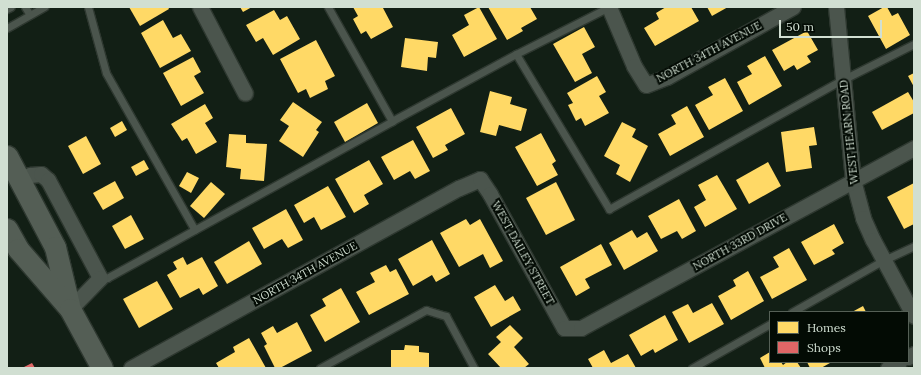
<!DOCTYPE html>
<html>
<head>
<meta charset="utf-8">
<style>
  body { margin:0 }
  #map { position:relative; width:921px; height:375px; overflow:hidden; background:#121f15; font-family:Lora,serif }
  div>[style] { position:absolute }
  .homes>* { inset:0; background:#ffd966 }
  .shops>* { inset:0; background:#e06666 }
  .roads { filter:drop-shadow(1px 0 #2e3830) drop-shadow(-1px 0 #2e3830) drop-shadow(0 1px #2e3830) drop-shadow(0 -1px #2e3830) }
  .lane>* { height:7px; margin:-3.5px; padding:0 3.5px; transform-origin:3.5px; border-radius:3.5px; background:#4b554d }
  .street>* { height:15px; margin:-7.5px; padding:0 7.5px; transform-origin:7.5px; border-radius:7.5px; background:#4b554d }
  .secondary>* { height:21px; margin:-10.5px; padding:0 10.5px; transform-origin:10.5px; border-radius:10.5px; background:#545e55 }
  span { translate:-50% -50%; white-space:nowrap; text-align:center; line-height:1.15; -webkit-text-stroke:4px #030b04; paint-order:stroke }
  .street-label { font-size:11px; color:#d1dfd2 }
  .frame { position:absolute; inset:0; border:8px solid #d1dfd2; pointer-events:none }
  .legend { position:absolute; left:769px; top:311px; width:140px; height:52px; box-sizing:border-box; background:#030b04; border:1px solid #556056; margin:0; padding:5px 7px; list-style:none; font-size:12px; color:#d1dfd2 }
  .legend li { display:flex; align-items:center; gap:8px; height:20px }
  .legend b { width:20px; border:1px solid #556056 }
  .scale { position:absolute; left:779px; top:20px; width:103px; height:18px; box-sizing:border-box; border:2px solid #d1dfd2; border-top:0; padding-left:5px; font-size:12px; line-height:14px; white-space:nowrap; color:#d1dfd2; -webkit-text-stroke:3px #030b04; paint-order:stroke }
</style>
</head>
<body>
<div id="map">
  <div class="homes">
    <i style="clip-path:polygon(129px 7px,168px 7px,169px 9px,140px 26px)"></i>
    <i style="clip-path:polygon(240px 7px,252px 7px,243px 12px)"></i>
    <i style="clip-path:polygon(353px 7px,385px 7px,383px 8px,393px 27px,371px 39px,366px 31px,361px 34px,353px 19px,358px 16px)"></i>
    <i style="clip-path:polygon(479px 7px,497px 39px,464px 57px,452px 35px,469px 25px,464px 15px)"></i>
    <i style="clip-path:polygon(488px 7px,530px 7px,537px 19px,521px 28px,523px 31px,507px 40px)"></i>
    <i style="clip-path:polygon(666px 7px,691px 7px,699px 21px,655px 46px,644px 28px,659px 19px,656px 13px)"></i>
    <i style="clip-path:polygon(707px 7px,728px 7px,712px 16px)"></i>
    <i style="clip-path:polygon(884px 7px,887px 7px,892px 16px,898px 13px,910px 35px,886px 49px,868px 16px)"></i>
    <i style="clip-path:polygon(274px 10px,280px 20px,287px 16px,300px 39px,273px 55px,263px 38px,256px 42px,246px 25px)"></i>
    <i style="clip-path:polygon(163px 20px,173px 38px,181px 34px,191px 51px,160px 68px,141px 33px)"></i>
    <i style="clip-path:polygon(584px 27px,595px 47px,582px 54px,592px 73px,575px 82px,553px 44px)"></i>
    <i style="clip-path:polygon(807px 31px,818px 50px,807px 56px,811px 62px,797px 70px,794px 65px,784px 71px,772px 50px)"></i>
    <i style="clip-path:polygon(405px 38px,438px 42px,436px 58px,428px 57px,427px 71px,401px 67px)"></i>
    <i style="clip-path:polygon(316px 40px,335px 76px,325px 81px,328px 89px,310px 98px,306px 89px,298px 93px,280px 59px)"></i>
    <i style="clip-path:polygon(765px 56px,782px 86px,749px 105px,737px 82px,752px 74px,747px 66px)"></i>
    <i style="clip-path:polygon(193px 57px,201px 72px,194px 76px,204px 93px,181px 106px,163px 73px)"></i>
    <i style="clip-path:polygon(914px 73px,914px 87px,908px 76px)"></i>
    <i style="clip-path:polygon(597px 76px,606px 92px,599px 96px,609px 113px,585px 126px,581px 118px,576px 121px,568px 105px,573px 103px,567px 93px)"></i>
    <i style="clip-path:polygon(725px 78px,743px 111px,709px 130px,695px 105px,713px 95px,708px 87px)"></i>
    <i style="clip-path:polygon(490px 91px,512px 97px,510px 104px,527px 109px,521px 131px,499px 125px,496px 136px,480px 132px)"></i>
    <i style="clip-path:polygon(908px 92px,914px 102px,914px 113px,882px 130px,872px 112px)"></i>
    <i style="clip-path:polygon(293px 102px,322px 122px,316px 130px,319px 132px,303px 157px,279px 141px,289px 126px,280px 120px)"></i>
    <i style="clip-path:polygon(367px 103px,378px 123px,345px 142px,334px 122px)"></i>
    <i style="clip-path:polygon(205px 104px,213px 118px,205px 123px,217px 142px,196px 154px,187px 138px,182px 141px,171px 124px)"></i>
    <i style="clip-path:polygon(687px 106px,704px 137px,670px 156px,658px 134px,676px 124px,671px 115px)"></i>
    <i style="clip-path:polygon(451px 108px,465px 134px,445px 145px,448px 150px,433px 158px,416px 127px)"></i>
    <i style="clip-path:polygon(122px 121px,127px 130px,115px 137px,110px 128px)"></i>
    <i style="clip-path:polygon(622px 122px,636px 129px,632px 137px,648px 146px,630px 182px,616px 174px,620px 165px,604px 156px)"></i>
    <i style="clip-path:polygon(814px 127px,817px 145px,809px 146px,812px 168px,786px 172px,781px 132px)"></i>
    <i style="clip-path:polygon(541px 133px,556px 161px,552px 164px,558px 175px,537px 186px,515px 147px)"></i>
    <i style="clip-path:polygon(229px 134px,246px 135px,246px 143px,267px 144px,264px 181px,240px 179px,241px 169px,226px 167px)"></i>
    <i style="clip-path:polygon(86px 136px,101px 164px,83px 174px,68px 146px)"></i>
    <i style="clip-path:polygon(413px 140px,430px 171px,415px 179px,410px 171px,394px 180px,381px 157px)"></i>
    <i style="clip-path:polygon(144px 160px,149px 169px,136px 176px,131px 167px)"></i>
    <i style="clip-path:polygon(369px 160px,383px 184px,364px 195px,369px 204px,354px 213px,335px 179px)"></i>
    <i style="clip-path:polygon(768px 162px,781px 186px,749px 204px,736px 180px)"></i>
    <i style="clip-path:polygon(187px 172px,199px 178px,191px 193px,179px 186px)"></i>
    <i style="clip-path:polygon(717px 175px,737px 209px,705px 227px,694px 207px,706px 200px,698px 185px)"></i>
    <i style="clip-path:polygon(115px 181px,124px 198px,103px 210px,93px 193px)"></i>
    <i style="clip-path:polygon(211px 182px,225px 194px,204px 218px,190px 206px)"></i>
    <i style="clip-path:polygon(556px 182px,575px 220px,546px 235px,526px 198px)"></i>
    <i style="clip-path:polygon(914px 183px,914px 224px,904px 229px,887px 197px)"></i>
    <i style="clip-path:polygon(328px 186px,346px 217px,321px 230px,314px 217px,304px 223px,294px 205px)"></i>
    <i style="clip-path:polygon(679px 199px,696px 231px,682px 239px,677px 231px,661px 239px,648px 216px)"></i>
    <i style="clip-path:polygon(286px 209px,303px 240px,288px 248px,282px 239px,264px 249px,252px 228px)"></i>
    <i style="clip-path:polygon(131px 215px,144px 239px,125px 249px,112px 226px)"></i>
    <i style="clip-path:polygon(466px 219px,470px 225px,480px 219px,503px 261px,490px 268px,483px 254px,459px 267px,440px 233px)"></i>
    <i style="clip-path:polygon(834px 224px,844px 243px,832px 250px,835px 254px,814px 265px,801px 242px)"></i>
    <i style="clip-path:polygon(632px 230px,637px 238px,647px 232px,658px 251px,624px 270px,609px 243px)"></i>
    <i style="clip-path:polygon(432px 240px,450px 274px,436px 282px,432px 275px,413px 286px,398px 259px)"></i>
    <i style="clip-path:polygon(249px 241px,262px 264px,227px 284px,214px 262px)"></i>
    <i style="clip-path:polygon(601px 244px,612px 265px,585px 279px,590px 288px,576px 296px,560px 267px)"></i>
    <i style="clip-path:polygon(789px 248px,807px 280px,772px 299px,760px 277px,779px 267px,773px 257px)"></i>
    <i style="clip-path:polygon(183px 257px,187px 265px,202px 257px,218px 286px,203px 295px,199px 288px,180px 298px,167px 275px,177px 269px,173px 262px)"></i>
    <i style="clip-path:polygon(386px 265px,390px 272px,396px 269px,409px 294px,369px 315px,356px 292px,375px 282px,370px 273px)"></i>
    <i style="clip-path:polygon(748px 271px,764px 301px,731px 320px,718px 296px,736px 286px,733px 280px)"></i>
    <i style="clip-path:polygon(157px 281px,173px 309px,139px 328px,123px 299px)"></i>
    <i style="clip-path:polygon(495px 285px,505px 301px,513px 296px,521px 310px,491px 327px,474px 297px)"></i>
    <i style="clip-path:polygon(341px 288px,360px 322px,325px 342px,310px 315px,326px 306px,322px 299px)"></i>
    <i style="clip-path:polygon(712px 303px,724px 324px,689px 343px,672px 312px,688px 304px,693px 313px)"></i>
    <i style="clip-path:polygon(863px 306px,866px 312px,852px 312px)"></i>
    <i style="clip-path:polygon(665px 315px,678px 340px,655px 353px,653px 349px,641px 356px,629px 335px)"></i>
    <i style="clip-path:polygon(297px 322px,312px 351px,280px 368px,275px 368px,264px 346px,267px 344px,261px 333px,273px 326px,277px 333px)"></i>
    <i style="clip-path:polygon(510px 325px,523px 338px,514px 347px,529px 364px,524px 368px,501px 368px,488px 354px,501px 342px,496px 337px)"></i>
    <i style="clip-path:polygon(249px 338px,266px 368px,219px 368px,216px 363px,235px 352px,233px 347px)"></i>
    <i style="clip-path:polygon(405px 345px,419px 346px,419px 352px,429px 353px,429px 368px,391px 368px,391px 350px,404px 350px)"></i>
    <i style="clip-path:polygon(604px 350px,611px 363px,628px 354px,636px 368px,593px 368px,588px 359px)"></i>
    <i style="clip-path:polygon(770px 352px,770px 362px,781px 362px,783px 365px,787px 362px,797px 362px,801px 368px,765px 368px,760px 358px)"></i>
    <i style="clip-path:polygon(807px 362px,830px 362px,830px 363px,821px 368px,810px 368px)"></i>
  </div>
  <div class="shops">
    <i style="clip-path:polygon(32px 363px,35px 368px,22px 368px)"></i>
  </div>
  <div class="roads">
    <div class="lane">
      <i style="left:25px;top:7px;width:9px;rotate:58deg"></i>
      <i style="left:88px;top:7px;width:68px;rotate:74.7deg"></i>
      <i style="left:106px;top:73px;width:180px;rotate:60.5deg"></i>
      <i style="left:328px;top:7px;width:131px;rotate:60.7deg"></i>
      <i style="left:7px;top:9px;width:4px;rotate:-27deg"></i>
      <i style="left:7px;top:28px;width:43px;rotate:-29.6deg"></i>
      <i style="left:516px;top:54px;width:181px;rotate:59deg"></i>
      <i style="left:609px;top:209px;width:266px;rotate:-29deg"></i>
      <i style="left:842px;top:80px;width:80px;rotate:-26.6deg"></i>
      <i style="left:100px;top:278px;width:7px"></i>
      <i style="left:107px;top:278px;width:325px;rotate:-28.8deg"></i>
      <i style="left:392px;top:121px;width:141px;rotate:-28.4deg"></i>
      <i style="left:516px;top:54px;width:104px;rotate:-26.8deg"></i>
      <i style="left:792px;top:312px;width:106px;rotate:-29.5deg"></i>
      <i style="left:884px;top:260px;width:33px;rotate:-25deg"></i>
      <i style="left:320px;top:368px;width:121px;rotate:-28.7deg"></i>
      <i style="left:426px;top:310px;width:21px;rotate:17deg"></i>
      <i style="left:446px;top:316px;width:59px;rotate:61.7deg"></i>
      <i style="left:692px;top:368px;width:90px;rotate:-29.4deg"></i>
    </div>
    <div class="street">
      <i style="left:200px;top:7px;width:97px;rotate:62.4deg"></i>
      <i style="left:609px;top:7px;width:64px;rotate:67deg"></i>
      <i style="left:634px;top:66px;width:22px;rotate:58deg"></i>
      <i style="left:646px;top:85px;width:22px;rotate:-21deg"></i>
      <i style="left:667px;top:77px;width:144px;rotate:-29.1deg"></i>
      <i style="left:836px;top:7px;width:174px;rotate:84.4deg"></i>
      <i style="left:853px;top:180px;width:39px;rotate:75deg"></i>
      <i style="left:863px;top:218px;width:24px;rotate:66deg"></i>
      <i style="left:873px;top:240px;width:86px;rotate:61.7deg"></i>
      <i style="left:20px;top:179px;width:11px;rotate:-22deg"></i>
      <i style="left:30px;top:175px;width:11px;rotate:-5deg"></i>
      <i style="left:41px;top:174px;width:9px;rotate:41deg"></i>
      <i style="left:48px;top:180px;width:111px;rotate:62deg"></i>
      <i style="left:100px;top:278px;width:43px;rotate:134.1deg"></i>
      <i style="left:908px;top:357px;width:7px;rotate:-27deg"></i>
      <i style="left:131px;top:368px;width:374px;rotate:-28.8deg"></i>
      <i style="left:459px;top:188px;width:23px;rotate:-23deg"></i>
      <i style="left:480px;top:179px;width:18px;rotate:56deg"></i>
      <i style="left:490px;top:194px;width:153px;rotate:61.1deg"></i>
      <i style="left:564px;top:328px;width:17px"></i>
      <i style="left:581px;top:328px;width:379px;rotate:-28.4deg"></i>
      <i style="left:888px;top:368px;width:13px;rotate:-29deg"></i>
    </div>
    <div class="secondary">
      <i style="left:7px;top:156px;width:103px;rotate:62.2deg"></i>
      <i style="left:55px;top:247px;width:60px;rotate:76.4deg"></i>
      <i style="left:7px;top:229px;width:23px;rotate:61deg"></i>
      <i style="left:18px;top:249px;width:79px;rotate:49.1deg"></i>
      <i style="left:70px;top:309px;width:67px;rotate:61.5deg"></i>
    </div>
  </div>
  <div class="street-label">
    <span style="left:709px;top:52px;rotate:-28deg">NORTH 34TH AVENUE</span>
    <span style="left:849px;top:132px;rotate:-96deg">WEST HEARN ROAD</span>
    <span style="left:740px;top:242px;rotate:-29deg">NORTH 33RD DRIVE</span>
    <span style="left:523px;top:253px;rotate:61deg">WEST DAILEY STREET</span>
    <span style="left:305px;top:273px;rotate:-29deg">NORTH 34TH AVENUE</span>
  </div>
  <div class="frame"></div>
  <ul class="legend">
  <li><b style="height:11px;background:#ffd966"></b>Homes</li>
  <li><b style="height:11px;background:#e06666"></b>Shops</li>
  </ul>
  <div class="scale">50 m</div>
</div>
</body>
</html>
